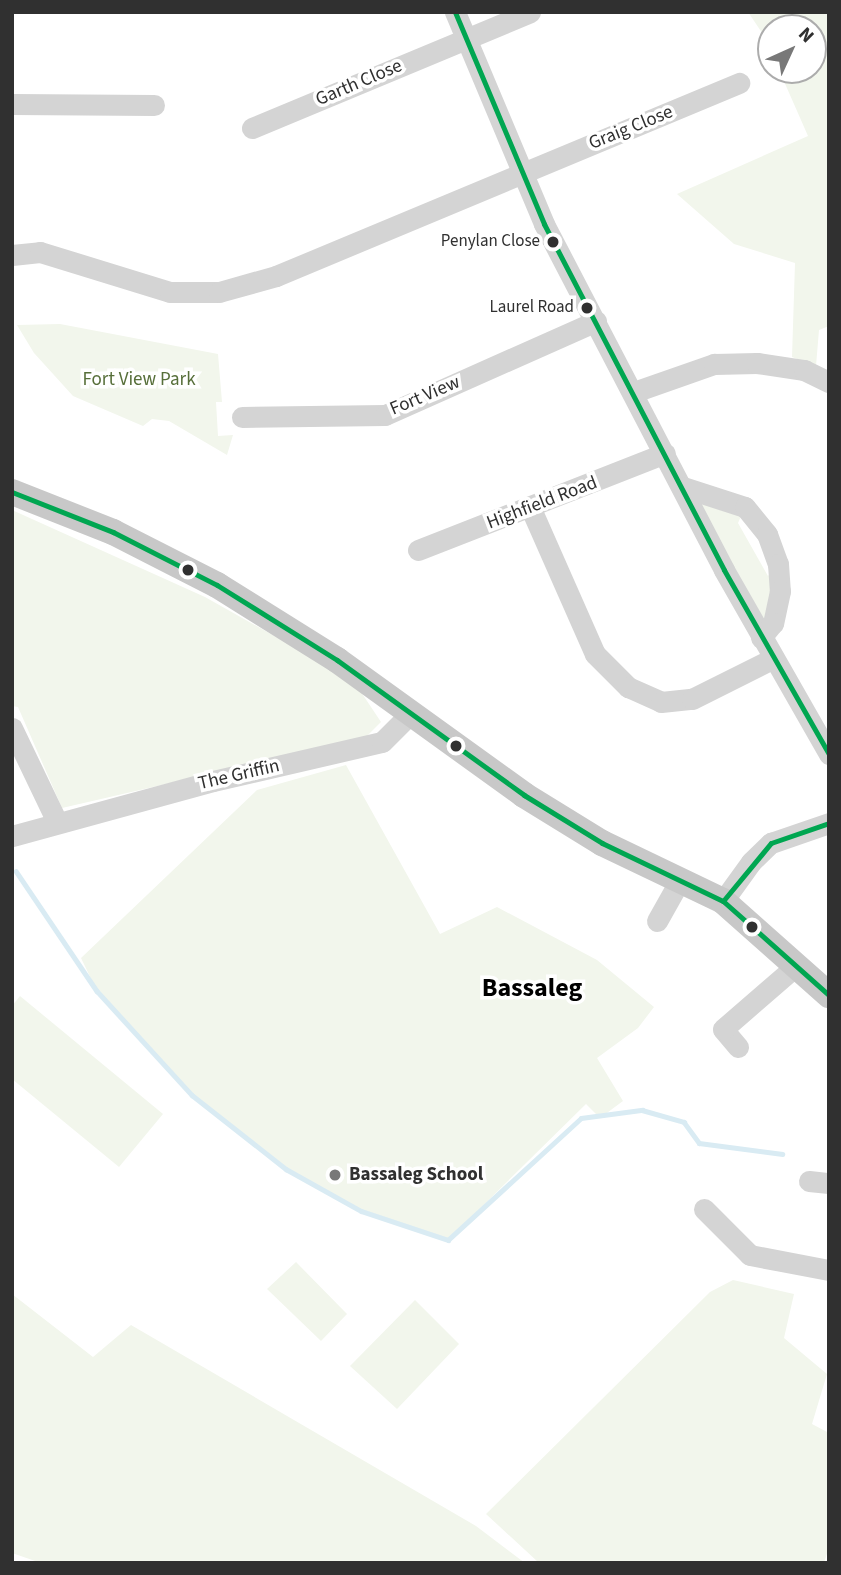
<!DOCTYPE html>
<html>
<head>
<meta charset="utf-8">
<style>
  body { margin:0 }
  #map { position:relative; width:841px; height:1575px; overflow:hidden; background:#fff; font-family:"Source Sans 3",sans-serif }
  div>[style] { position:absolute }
  .green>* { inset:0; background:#f2f6ec }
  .stream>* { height:4.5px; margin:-2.25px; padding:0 2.25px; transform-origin:2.25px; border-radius:2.25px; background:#d9ebf3 }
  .minor>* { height:21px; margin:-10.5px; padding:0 10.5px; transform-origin:10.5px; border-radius:10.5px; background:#d4d4d4 }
  .major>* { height:26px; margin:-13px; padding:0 13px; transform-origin:13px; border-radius:13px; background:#c8c8c8 }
  .bus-1>* { height:5px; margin:-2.5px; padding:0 2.5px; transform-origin:2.5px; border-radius:2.5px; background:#00a651 }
  .dots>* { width:19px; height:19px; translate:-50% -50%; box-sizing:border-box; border:4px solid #fff; border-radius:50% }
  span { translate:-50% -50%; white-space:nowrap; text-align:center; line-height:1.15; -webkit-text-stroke:7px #fff; paint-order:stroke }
  .bus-label { font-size:17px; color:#303030 }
  .right { translate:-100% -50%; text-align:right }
  .street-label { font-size:19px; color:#303030 }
  .park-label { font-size:19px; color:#576f3a }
  .poi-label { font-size:19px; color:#303030; font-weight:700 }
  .left { translate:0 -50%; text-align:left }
  .district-label { font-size:26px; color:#000; font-weight:700 }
  .frame { position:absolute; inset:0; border:14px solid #303030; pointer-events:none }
  .north { position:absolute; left:757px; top:14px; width:70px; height:70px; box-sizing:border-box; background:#fff; border:2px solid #acacac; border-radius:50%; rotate:45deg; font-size:19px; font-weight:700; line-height:28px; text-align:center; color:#303030 }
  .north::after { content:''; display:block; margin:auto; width:24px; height:32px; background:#787878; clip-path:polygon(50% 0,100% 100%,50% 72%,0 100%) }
</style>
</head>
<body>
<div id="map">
  <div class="green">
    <i style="clip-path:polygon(748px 12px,829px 12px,829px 326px,819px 330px,816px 366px,792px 357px,795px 263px,734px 244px,677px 194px,808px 136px,779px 70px,813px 70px,813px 28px,771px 28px,771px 46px)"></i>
    <i style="clip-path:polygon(60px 324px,218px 354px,222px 402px,216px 402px,218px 436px,233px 435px,227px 455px,169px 421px,152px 419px,143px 426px,73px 396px,34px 353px,17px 325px)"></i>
    <i style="clip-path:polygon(683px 487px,745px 507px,738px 523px,768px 576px,778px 564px,761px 638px)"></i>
    <i style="clip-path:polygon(12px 510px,205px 597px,294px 647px,359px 689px,381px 722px,365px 738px,62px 808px,18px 707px,12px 706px)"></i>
    <i style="clip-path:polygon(346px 765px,440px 934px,497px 907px,597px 960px,654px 1007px,638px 1028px,597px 1058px,623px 1101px,600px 1118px,586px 1104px,448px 1240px,361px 1211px,286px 1169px,192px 1095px,97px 991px,81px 958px,257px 790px)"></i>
    <i style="clip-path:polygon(20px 996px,163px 1114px,119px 1167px,12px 1079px,12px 1006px)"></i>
    <i style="clip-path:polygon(296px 1262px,347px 1314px,321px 1341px,267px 1289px)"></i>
    <i style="clip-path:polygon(733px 1280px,794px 1294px,784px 1338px,827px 1374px,812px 1424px,829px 1433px,829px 1547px,824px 1563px,538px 1562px,486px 1514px,710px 1292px)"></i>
    <i style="clip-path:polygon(12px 1294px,93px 1357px,131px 1325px,476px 1526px,525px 1563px,41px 1563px,12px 1553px)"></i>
    <i style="clip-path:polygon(415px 1300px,459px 1344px,397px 1409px,350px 1366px)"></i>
  </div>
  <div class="stream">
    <i style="left:16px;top:871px;width:145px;rotate:56deg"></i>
    <i style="left:97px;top:991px;width:141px;rotate:47.6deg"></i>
    <i style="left:192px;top:1095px;width:120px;rotate:38.2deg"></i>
    <i style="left:286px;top:1169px;width:86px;rotate:29.2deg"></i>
    <i style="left:361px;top:1211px;width:92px;rotate:18.4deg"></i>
    <i style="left:448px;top:1240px;width:180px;rotate:-42.5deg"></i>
    <i style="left:581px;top:1118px;width:62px;rotate:-7.5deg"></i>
    <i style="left:642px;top:1110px;width:44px;rotate:15.9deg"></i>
    <i style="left:684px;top:1122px;width:26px;rotate:54deg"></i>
    <i style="left:699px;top:1143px;width:84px;rotate:7.5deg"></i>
  </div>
  <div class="minor">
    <i style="left:455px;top:12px;width:230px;rotate:67.2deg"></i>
    <i style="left:544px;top:224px;width:390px;rotate:62.5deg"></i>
    <i style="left:724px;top:570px;width:212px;rotate:60.3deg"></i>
    <i style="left:12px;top:104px;width:142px;rotate:0.4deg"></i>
    <i style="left:252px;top:128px;width:301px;rotate:-22.6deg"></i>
    <i style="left:12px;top:255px;width:28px;rotate:-6deg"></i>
    <i style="left:40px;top:252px;width:136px;rotate:17.1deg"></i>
    <i style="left:170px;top:292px;width:49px"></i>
    <i style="left:219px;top:292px;width:59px;rotate:-15.7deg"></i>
    <i style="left:276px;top:276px;width:502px;rotate:-22.63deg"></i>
    <i style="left:634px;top:392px;width:85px;rotate:-19.3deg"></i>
    <i style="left:714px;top:364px;width:43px;rotate:-1.3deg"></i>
    <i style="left:757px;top:363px;width:48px;rotate:8.5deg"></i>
    <i style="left:804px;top:370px;width:28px;rotate:26deg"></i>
    <i style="left:242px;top:417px;width:143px;rotate:-0.8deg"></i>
    <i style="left:385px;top:415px;width:231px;rotate:-24deg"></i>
    <i style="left:683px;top:487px;width:65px;rotate:17.9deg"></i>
    <i style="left:745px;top:507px;width:35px;rotate:51deg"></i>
    <i style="left:767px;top:534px;width:32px;rotate:70deg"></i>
    <i style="left:778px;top:564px;width:27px;rotate:86deg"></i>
    <i style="left:780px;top:591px;width:33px;rotate:102deg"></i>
    <i style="left:773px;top:623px;width:19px;rotate:129deg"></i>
    <i style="left:531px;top:509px;width:158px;rotate:66.2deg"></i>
    <i style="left:595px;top:654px;width:47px;rotate:45deg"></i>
    <i style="left:628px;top:687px;width:36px;rotate:24deg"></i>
    <i style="left:661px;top:702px;width:31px;rotate:-6deg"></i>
    <i style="left:692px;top:699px;width:89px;rotate:-26.6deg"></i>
    <i style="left:418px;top:550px;width:265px;rotate:-21.4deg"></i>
    <i style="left:12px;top:728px;width:104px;rotate:64.4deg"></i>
    <i style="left:12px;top:836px;width:208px;rotate:-15.3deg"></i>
    <i style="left:213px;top:781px;width:173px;rotate:-13deg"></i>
    <i style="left:382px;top:742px;width:41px;rotate:-45deg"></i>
    <i style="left:723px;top:901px;width:48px;rotate:-54.3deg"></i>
    <i style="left:751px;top:862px;width:28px;rotate:-44deg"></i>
    <i style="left:771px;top:843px;width:61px;rotate:-19deg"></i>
    <i style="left:657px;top:921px;width:47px;rotate:-60.7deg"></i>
    <i style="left:738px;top:1047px;width:23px;rotate:-130deg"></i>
    <i style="left:723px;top:1029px;width:98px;rotate:-40.9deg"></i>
    <i style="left:809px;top:1181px;width:20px;rotate:6deg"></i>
    <i style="left:704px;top:1209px;width:65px;rotate:45deg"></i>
    <i style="left:750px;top:1255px;width:80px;rotate:10.8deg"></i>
  </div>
  <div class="major">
    <i style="left:12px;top:492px;width:109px;rotate:21.6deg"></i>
    <i style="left:113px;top:532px;width:117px;rotate:27deg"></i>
    <i style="left:217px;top:585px;width:142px;rotate:32deg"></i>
    <i style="left:337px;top:660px;width:231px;rotate:35.8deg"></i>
    <i style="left:524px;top:795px;width:92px;rotate:31.6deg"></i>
    <i style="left:602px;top:843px;width:134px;rotate:25.6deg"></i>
    <i style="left:723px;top:901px;width:142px;rotate:41.6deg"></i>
  </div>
  <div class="bus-1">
    <i style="left:455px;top:12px;width:230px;rotate:67.2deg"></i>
    <i style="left:544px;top:224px;width:390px;rotate:62.5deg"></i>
    <i style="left:724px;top:570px;width:212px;rotate:60.3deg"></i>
    <i style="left:12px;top:492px;width:109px;rotate:21.6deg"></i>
    <i style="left:113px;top:532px;width:117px;rotate:27deg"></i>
    <i style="left:217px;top:585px;width:142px;rotate:32deg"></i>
    <i style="left:337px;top:660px;width:231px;rotate:35.8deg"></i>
    <i style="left:524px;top:795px;width:92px;rotate:31.6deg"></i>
    <i style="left:602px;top:843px;width:134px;rotate:25.6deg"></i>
    <i style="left:723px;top:901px;width:142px;rotate:41.6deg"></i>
    <i style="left:723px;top:901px;width:75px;rotate:-50.4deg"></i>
    <i style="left:771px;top:843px;width:61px;rotate:-19deg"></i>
  </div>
  <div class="dots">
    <i style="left:553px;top:242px;background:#303030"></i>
    <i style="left:587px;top:308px;background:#303030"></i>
    <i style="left:188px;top:570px;background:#303030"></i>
    <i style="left:456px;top:746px;background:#303030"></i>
    <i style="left:752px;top:927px;background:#303030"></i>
    <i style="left:335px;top:1175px;background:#787878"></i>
  </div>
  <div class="bus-label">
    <span class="right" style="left:540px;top:242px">Penylan Close</span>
    <span class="right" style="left:574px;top:308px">Laurel Road</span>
  </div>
  <div class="street-label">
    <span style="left:359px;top:83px;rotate:-23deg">Garth Close</span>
    <span style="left:631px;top:128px;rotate:-22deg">Graig Close</span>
    <span style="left:425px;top:396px;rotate:-23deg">Fort View</span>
    <span style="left:542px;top:503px;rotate:-21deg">Highfield Road</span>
    <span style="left:239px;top:775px;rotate:-13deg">The Griffin</span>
  </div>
  <div class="park-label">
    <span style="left:139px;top:380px">Fort View Park</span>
  </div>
  <div class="poi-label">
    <span class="left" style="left:349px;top:1175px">Bassaleg School</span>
  </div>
  <div class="district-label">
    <span style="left:532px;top:988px">Bassaleg</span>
  </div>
  <div class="frame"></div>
  <div class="north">N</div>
</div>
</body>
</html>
